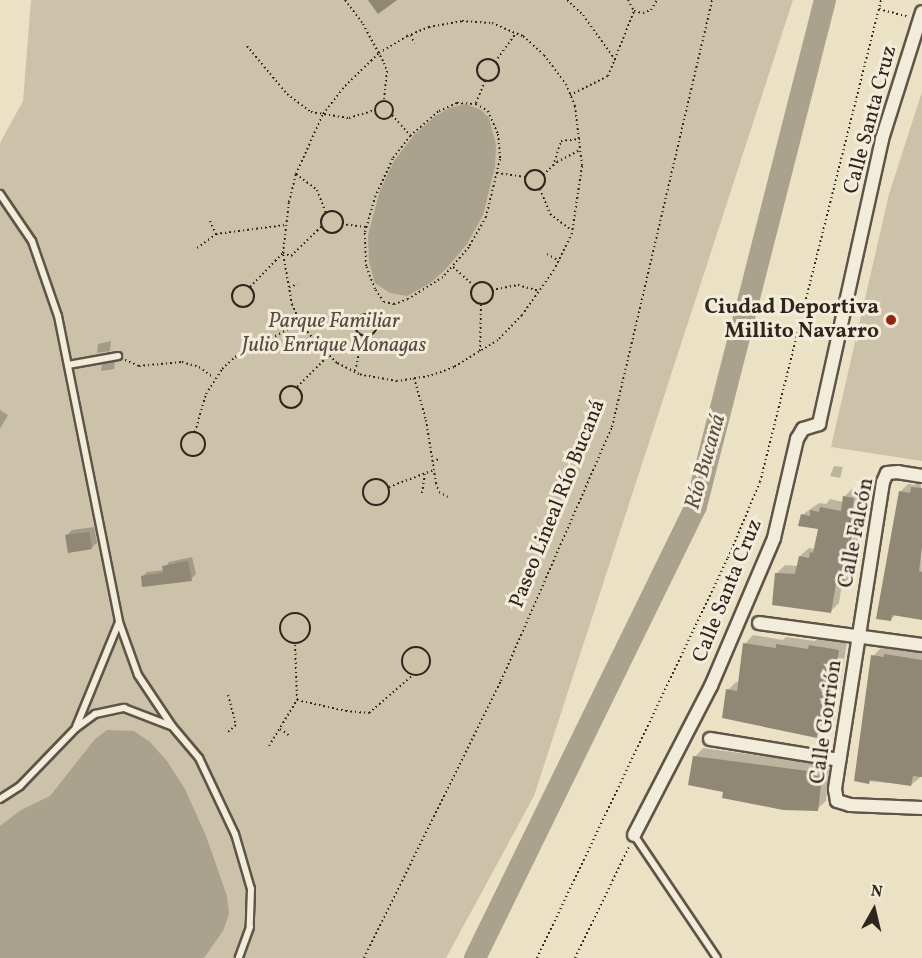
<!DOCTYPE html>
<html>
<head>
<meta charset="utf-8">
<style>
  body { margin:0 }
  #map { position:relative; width:922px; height:958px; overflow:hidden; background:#ebe2c6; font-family:Vollkorn,serif }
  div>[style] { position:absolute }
  .green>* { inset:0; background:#cbc2a9 }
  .water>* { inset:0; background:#aba28d }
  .shadow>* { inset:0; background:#0003 }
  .river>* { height:22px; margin:-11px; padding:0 11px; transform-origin:11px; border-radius:11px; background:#aba28d }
  .building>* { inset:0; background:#918775 }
  .path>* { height:2px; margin-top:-1px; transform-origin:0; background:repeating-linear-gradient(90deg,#30251d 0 1.5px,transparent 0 4.5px) }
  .path>.ring { margin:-1px; padding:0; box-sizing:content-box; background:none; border:2px solid #30251d; border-radius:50% }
  .roads { filter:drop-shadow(2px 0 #5f5447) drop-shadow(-2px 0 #5f5447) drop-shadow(0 2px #5f5447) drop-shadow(0 -2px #5f5447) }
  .service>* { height:6px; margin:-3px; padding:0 3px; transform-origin:3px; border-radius:3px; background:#f2ecda }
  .minor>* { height:12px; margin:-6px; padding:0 6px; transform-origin:6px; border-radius:6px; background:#f2ecda }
  .dots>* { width:16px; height:16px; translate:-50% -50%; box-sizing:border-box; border:3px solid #f2ecda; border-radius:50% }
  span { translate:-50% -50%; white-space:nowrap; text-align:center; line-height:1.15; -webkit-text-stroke:6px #f2ecda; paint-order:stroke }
  .street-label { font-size:21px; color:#30251d }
  .poi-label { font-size:21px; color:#30251d; font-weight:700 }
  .right { translate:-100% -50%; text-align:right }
  .park-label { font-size:21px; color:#574c40; font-style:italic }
  .water-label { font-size:22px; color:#5b5144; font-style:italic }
  .north { position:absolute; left:844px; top:880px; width:60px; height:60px; -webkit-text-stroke:4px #f2ecda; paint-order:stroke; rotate:8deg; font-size:16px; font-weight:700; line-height:24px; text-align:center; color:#30251d }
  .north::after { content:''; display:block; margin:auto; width:21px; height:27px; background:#30251d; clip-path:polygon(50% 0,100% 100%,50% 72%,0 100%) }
</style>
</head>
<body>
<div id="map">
  <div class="green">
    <i style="clip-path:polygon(31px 0,793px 0,534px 796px,446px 958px,0 958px,0 143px,23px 101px)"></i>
    <i style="clip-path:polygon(922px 92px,922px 461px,831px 447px,889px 194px)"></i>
  </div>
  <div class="water">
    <i style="clip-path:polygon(466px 104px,481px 110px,489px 118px,496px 145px,495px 167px,483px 215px,467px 244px,445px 270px,429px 284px,407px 296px,390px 293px,375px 283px,369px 262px,368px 235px,380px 190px,394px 161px,414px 135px,434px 117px,449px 108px)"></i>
    <i style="clip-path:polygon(107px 730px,134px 731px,150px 742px,167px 761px,185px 789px,206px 836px,227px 896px,229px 914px,223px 931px,204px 958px,0 958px,0 826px,21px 810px,50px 796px,95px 739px)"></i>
  </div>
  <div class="shadow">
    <i style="clip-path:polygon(111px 341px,110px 351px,97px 353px,98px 344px)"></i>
    <i style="clip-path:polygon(115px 361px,114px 369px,101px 371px,102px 363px)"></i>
    <i style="clip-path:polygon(0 410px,8px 415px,0 429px)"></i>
    <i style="clip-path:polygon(834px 466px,843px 467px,840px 478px,830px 476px)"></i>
    <i style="clip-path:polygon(921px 479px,922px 619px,896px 614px,891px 620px,900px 492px,908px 484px,915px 485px)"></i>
    <i style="clip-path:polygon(evenodd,852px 489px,862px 490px,860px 505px,863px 505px,852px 576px,842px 584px,839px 603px,831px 611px,777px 573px,785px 565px,798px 566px,800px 556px,809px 548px,815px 549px,819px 528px,802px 515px,819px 503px,826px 504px,830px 499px,843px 502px,844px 497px,852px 489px,855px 506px,858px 506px,847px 577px,844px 577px,855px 506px)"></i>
    <i style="clip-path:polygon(94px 527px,97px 543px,91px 548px,66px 536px,72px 530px)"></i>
    <i style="clip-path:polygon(192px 557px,196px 574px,191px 579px,142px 577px,147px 572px,164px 570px,169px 562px)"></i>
    <i style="clip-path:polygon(753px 635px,783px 640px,786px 637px,815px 641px,818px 638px,847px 642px,835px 718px,816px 736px,728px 690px,736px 682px,740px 683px,745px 644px)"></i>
    <i style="clip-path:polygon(893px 647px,922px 651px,922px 776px,911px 785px,856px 780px,873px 656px,881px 648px,891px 649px)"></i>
    <i style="clip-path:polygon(703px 748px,823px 764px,823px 767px,829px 768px,826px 801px,817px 809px,724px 791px,695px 757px)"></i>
  </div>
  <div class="river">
    <i style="left:475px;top:958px;width:503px;rotate:-63.94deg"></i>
    <i style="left:696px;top:506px;width:522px;rotate:-75.7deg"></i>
  </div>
  <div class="building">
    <i style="clip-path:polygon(368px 0,397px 0,378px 14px)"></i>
    <i style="clip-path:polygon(911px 487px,922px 488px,922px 547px,919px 571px,922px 572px,922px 620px,892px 615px,891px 621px,876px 619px,899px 491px,910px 493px)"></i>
    <i style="clip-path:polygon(843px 496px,854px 498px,852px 513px,856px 513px,844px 586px,836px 584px,831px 613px,772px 605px,775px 573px,795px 574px,799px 556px,809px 558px,810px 552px,813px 553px,818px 529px,798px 526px,801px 514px,810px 516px,810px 510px,819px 512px,820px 507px,841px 511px)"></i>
    <i style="clip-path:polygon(89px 532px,92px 549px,68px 553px,65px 535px)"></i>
    <i style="clip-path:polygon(188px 561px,192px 581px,142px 587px,141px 576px,163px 573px,162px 566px)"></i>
    <i style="clip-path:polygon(743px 643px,776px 648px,776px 644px,808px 649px,809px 645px,839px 650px,827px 727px,819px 726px,817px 738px,722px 718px,726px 689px,737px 691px)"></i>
    <i style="clip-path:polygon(884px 654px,922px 660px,922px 777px,913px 776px,911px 786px,870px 780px,869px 784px,854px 781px,871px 655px,884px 657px)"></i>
    <i style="clip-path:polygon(693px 756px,816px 772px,815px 775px,822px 776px,818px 811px,783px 810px,722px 798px,723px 792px,688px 785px)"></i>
  </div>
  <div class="path">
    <i style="left:345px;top:0;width:30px;rotate:53deg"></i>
    <i style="left:363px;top:24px;width:44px;rotate:61.7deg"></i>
    <i style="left:384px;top:63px;width:9px;rotate:69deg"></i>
    <i style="left:387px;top:71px;width:30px;rotate:96deg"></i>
    <i style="left:567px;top:0;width:22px;rotate:43deg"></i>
    <i style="left:583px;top:15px;width:57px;rotate:54.3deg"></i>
    <i style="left:628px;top:0;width:13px;rotate:61deg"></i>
    <i style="left:634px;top:11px;width:9px;rotate:13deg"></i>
    <i style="left:643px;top:13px;width:9px;rotate:-21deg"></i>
    <i style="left:651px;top:10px;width:12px;rotate:-59deg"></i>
    <i style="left:879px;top:9px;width:30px;rotate:15deg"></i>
    <i style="left:462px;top:21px;width:30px;rotate:4deg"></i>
    <i style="left:492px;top:23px;width:34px;rotate:23deg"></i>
    <i style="left:523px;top:36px;width:28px;rotate:42deg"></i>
    <i style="left:544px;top:55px;width:36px;rotate:53deg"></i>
    <i style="left:566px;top:84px;width:24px;rotate:68deg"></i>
    <i style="left:575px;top:106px;width:60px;rotate:83.3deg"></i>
    <i style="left:582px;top:166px;width:68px;rotate:98.5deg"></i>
    <i style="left:572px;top:233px;width:41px;rotate:115.9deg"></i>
    <i style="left:554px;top:270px;width:55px;rotate:125.4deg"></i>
    <i style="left:522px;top:315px;width:35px;rotate:134deg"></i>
    <i style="left:498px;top:340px;width:52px;rotate:148.5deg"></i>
    <i style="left:454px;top:367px;width:27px;rotate:160deg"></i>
    <i style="left:429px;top:376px;width:32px;rotate:171deg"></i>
    <i style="left:397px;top:381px;width:39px;rotate:-170deg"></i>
    <i style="left:359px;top:374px;width:25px;rotate:-153deg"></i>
    <i style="left:337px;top:363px;width:28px;rotate:-135deg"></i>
    <i style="left:317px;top:343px;width:23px;rotate:-131deg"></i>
    <i style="left:302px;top:326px;width:23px;rotate:-115deg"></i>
    <i style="left:292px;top:305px;width:53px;rotate:-99.8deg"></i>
    <i style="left:283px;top:253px;width:51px;rotate:-83.3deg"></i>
    <i style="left:289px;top:202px;width:29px;rotate:-76deg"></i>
    <i style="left:296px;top:174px;width:66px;rotate:-65.8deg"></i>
    <i style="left:323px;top:114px;width:36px;rotate:-52deg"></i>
    <i style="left:345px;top:86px;width:47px;rotate:-44.1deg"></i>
    <i style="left:379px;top:53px;width:33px;rotate:-31deg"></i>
    <i style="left:407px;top:36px;width:24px;rotate:-22deg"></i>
    <i style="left:429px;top:27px;width:34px;rotate:-10deg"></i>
    <i style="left:411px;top:35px;width:9px;rotate:69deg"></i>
    <i style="left:247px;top:46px;width:62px;rotate:50.2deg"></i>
    <i style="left:287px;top:94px;width:30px;rotate:37deg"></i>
    <i style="left:311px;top:112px;width:38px;rotate:9deg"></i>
    <i style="left:349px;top:118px;width:28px;rotate:-17deg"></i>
    <i class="ring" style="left:477px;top:59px;width:20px;height:20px"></i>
    <i style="left:495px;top:62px;width:36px;rotate:-54deg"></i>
    <i style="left:570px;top:95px;width:42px;rotate:-26.6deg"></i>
    <i style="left:608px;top:76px;width:70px;rotate:-68.2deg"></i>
    <i class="ring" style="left:375px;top:101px;width:16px;height:16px"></i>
    <i style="left:457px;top:103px;width:19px;rotate:3deg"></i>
    <i style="left:476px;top:104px;width:14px;rotate:30deg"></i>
    <i style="left:488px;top:111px;width:25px;rotate:67deg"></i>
    <i style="left:498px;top:134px;width:25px;rotate:85deg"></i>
    <i style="left:500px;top:159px;width:60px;rotate:103.6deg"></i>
    <i style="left:486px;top:217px;width:34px;rotate:120deg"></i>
    <i style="left:469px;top:247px;width:40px;rotate:131deg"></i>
    <i style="left:443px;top:277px;width:41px;rotate:147.8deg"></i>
    <i style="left:408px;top:299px;width:15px;rotate:160deg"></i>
    <i style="left:394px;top:304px;width:10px;rotate:-169deg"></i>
    <i style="left:384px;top:302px;width:16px;rotate:-125deg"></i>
    <i style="left:375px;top:289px;width:25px;rotate:-111deg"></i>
    <i style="left:366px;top:266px;width:34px;rotate:-92deg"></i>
    <i style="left:365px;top:232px;width:36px;rotate:-74deg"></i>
    <i style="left:375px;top:197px;width:43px;rotate:-65.2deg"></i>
    <i style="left:393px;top:158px;width:28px;rotate:-52deg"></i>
    <i style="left:410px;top:136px;width:38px;rotate:-41deg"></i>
    <i style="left:439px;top:111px;width:20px;rotate:-24deg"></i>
    <i style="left:476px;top:103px;width:24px;rotate:-68deg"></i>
    <i style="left:392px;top:115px;width:27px;rotate:48deg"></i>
    <i style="left:553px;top:166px;width:26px;rotate:-72deg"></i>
    <i style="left:561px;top:141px;width:19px;rotate:-6deg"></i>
    <i class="ring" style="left:525px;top:170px;width:18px;height:18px"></i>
    <i style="left:497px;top:173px;width:29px;rotate:8deg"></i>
    <i style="left:296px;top:174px;width:26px;rotate:37deg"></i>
    <i style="left:317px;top:190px;width:25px;rotate:69deg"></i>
    <i style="left:543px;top:175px;width:19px;rotate:-43deg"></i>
    <i style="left:557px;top:162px;width:26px;rotate:-28deg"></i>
    <i style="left:540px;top:189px;width:27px;rotate:68deg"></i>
    <i style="left:550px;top:214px;width:26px;rotate:37deg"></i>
    <i class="ring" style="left:321px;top:211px;width:20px;height:20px"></i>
    <i style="left:210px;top:221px;width:14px;rotate:65deg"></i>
    <i style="left:342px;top:224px;width:24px;rotate:7deg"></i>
    <i style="left:197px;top:248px;width:24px;rotate:-36deg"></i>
    <i style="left:216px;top:234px;width:70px;rotate:-7.4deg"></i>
    <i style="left:547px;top:254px;width:14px;rotate:30deg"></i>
    <i style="left:453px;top:267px;width:27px;rotate:42deg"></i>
    <i class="ring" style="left:471px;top:282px;width:20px;height:20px"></i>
    <i class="ring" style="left:232px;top:285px;width:20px;height:20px"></i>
    <i style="left:250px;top:287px;width:47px;rotate:-45.9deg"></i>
    <i style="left:283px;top:253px;width:9px;rotate:21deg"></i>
    <i style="left:291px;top:256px;width:43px;rotate:-44.1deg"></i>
    <i style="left:289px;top:287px;width:9px;rotate:-18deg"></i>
    <i style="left:492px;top:290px;width:26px;rotate:-11deg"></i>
    <i style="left:518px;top:285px;width:22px;rotate:16deg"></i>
    <i class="ring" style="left:355px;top:314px;width:20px;height:20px"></i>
    <i style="left:480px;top:351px;width:48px;rotate:-88.8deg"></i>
    <i style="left:125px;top:360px;width:15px;rotate:23deg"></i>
    <i style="left:139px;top:366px;width:43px;rotate:-5.3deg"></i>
    <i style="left:182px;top:362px;width:18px;rotate:16deg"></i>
    <i style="left:199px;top:367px;width:17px;rotate:36deg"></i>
    <i style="left:355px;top:371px;width:36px;rotate:-77deg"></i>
    <i style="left:414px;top:378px;width:44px;rotate:74.1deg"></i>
    <i style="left:426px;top:420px;width:64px;rotate:81deg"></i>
    <i style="left:436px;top:483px;width:9px;rotate:72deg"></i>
    <i style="left:439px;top:492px;width:10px;rotate:29deg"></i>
    <i class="ring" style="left:280px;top:386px;width:20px;height:20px"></i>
    <i style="left:297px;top:387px;width:45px;rotate:-45deg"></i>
    <i class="ring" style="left:181px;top:432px;width:22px;height:22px"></i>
    <i style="left:195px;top:432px;width:40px;rotate:-74deg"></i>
    <i style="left:206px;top:394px;width:30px;rotate:-57deg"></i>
    <i style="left:222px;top:369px;width:18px;rotate:-43deg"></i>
    <i style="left:235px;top:357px;width:73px;rotate:-27.6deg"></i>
    <i style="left:432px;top:461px;width:9px;rotate:-13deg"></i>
    <i class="ring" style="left:363px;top:479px;width:24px;height:24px"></i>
    <i style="left:389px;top:487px;width:48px;rotate:-20.7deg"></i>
    <i style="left:422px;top:493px;width:19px;rotate:-81deg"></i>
    <i class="ring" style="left:280px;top:613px;width:28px;height:28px"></i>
    <i class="ring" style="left:402px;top:647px;width:26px;height:26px"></i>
    <i style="left:228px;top:695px;width:31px;rotate:75deg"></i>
    <i style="left:236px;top:725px;width:11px;rotate:139deg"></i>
    <i style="left:297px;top:700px;width:50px;rotate:12.7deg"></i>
    <i style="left:346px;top:711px;width:23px;rotate:5deg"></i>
    <i style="left:369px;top:713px;width:58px;rotate:-40.8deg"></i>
    <i style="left:280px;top:729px;width:12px;rotate:35deg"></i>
    <i style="left:269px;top:746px;width:54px;rotate:-58.7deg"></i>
    <i style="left:297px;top:700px;width:57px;rotate:-92deg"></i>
    <i style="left:364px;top:958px;width:309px;rotate:-63.7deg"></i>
    <i style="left:501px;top:681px;width:277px;rotate:-66.4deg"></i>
    <i style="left:612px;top:427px;width:439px;rotate:-76.8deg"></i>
    <i style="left:537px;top:958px;width:443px;rotate:-64.5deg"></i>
    <i style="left:728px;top:558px;width:82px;rotate:-67.2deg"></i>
    <i style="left:760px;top:482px;width:497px;rotate:-75.9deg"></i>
    <i style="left:575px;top:958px;width:123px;rotate:-64.1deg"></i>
  </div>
  <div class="roads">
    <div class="service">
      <i style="left:0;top:194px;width:57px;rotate:55.8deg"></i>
      <i style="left:32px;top:241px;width:79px;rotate:70.9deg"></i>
      <i style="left:58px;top:316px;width:312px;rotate:78.7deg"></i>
      <i style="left:119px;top:622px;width:56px;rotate:70.3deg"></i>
      <i style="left:138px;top:675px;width:61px;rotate:56.3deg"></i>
      <i style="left:172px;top:726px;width:42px;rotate:49.8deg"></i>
      <i style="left:199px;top:758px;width:84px;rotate:64.7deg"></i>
      <i style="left:235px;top:834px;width:57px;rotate:73.8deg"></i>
      <i style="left:251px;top:889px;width:38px;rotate:92deg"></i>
      <i style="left:250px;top:927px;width:33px;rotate:110deg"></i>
      <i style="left:68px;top:365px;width:51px;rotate:-10.2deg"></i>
      <i style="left:76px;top:727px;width:113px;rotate:-67.7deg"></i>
      <i style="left:0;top:799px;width:24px;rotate:-33deg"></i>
      <i style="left:20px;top:786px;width:81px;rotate:-46deg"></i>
      <i style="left:76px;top:728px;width:24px;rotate:-36deg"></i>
      <i style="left:95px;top:714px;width:30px;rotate:-12deg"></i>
      <i style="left:124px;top:708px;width:50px;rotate:21deg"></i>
      <i style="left:634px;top:835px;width:148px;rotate:56deg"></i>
    </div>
    <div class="minor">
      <i style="left:922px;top:476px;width:24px;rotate:-171deg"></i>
      <i style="left:898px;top:472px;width:11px;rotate:175deg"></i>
      <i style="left:887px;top:473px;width:10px;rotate:114deg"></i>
      <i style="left:883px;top:482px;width:311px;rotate:98.9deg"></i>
      <i style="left:835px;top:789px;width:12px;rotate:81deg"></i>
      <i style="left:837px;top:801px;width:14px;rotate:17deg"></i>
      <i style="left:850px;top:805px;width:72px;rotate:2.4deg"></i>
      <i style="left:759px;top:623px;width:164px;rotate:7.7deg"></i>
      <i style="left:710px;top:739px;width:131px;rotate:9.2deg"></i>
      <i style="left:634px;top:835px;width:168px;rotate:-62.7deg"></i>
      <i style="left:711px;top:686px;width:161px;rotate:-66.9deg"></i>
      <i style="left:774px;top:538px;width:102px;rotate:-76.9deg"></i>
      <i style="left:797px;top:439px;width:12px;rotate:-59deg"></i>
      <i style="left:803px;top:429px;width:17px;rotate:-17deg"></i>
      <i style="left:819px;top:424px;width:292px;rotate:-77.5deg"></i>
      <i style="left:882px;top:139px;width:133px;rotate:-72.5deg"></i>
    </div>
  </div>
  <div class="dots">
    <i style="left:891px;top:320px;background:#8f2418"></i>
  </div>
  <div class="street-label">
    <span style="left:871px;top:120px;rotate:-75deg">Calle Santa Cruz</span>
    <span style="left:558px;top:504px;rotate:-68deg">Paseo Lineal Río Bucaná</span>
    <span style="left:857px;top:533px;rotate:-79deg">Calle Falcón</span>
    <span style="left:728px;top:591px;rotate:-68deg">Calle Santa Cruz</span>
    <span style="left:827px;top:722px;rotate:-82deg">Calle Gorrión</span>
  </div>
  <div class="poi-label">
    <span class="right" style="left:879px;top:320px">Ciudad Deportiva<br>Millito Navarro</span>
  </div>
  <div class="park-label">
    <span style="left:334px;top:334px">Parque Familiar<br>Julio Enrique Monagas</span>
  </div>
  <div class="water-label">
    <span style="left:706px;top:462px;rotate:-74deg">Río Bucaná</span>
  </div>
  <div class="north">N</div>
</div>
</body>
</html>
